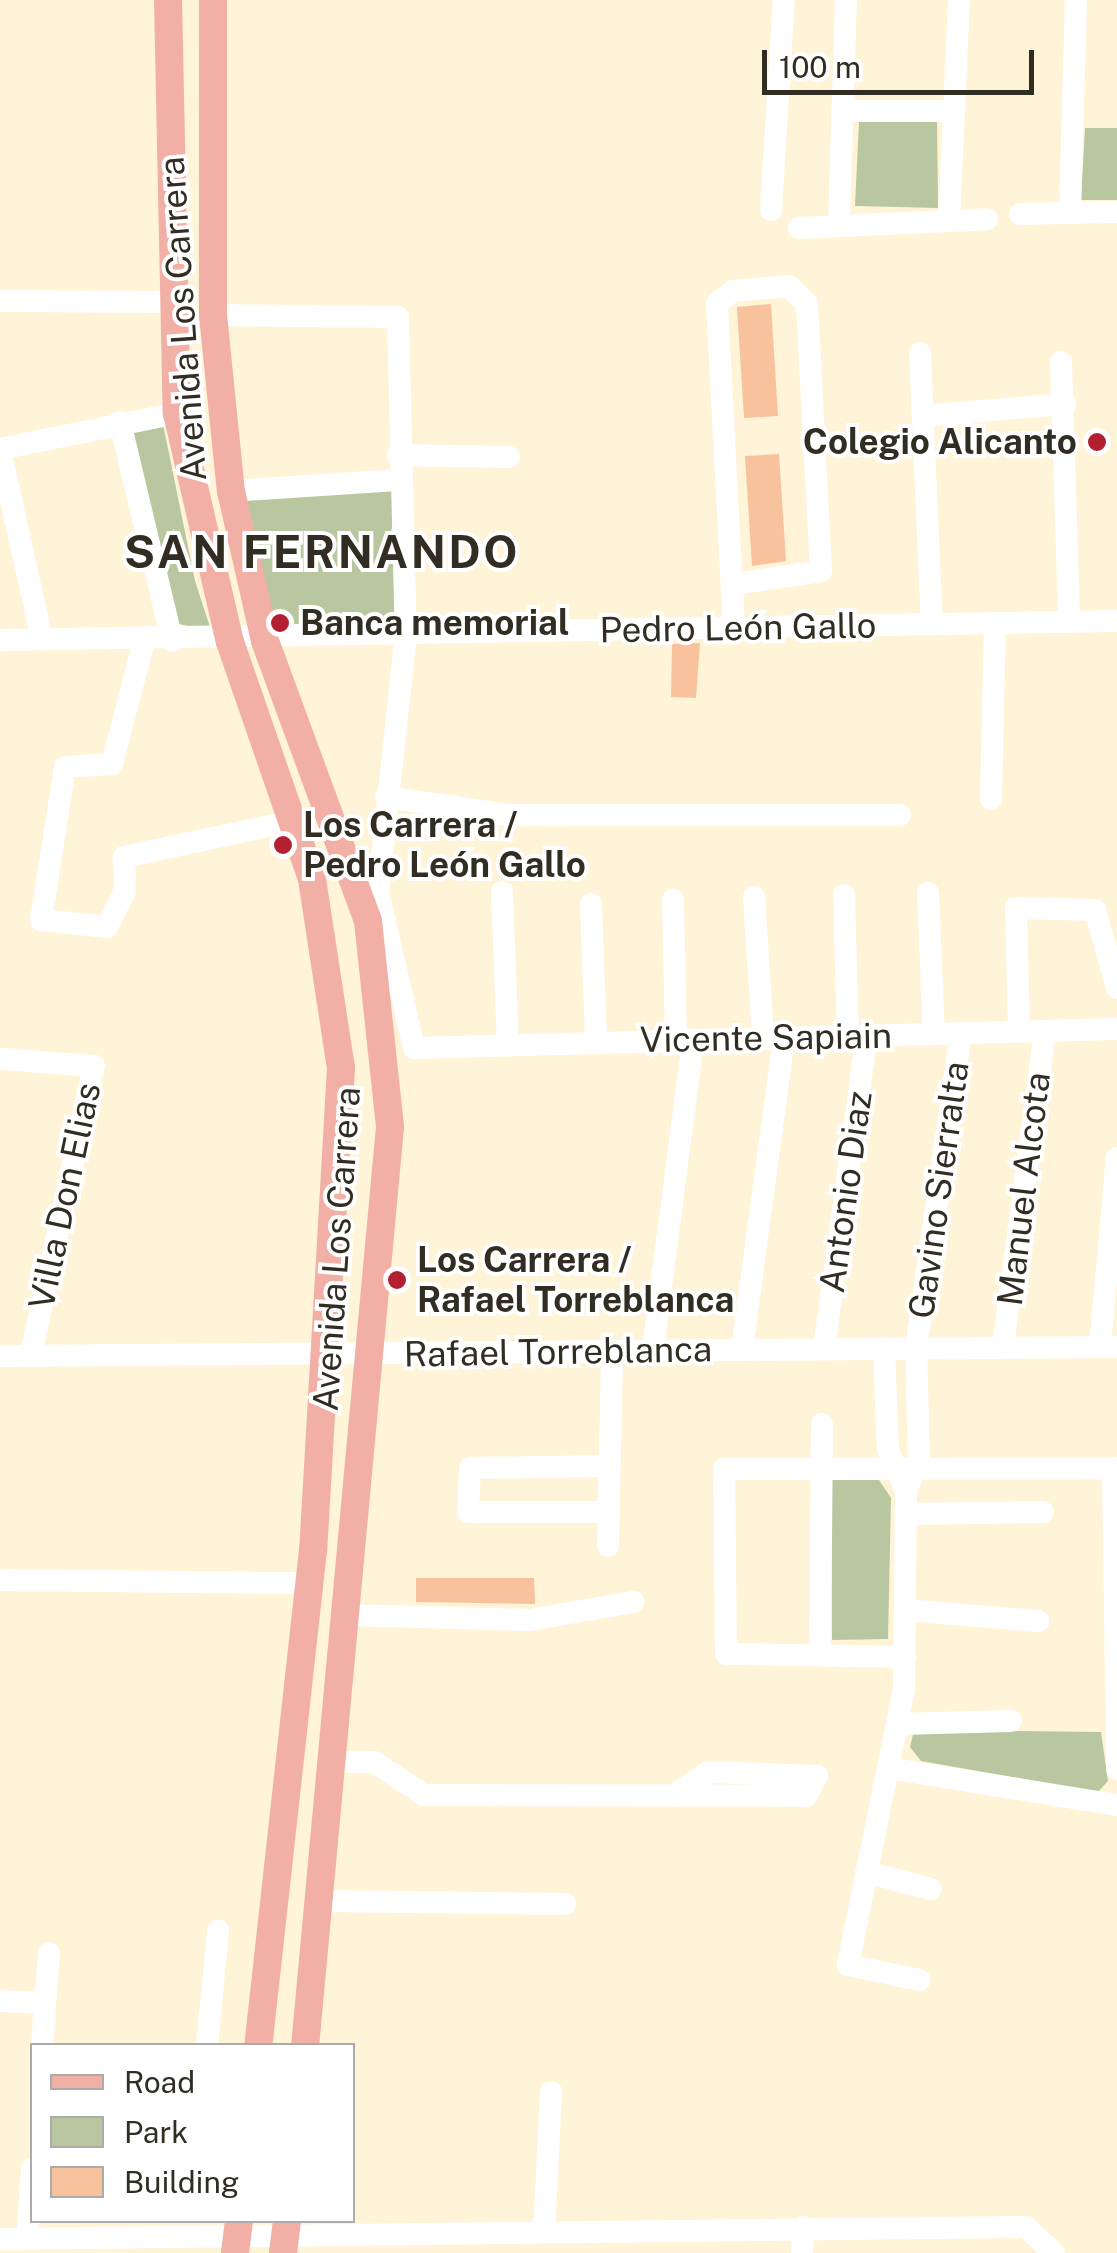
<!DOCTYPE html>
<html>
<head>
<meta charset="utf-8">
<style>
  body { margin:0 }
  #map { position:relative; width:1117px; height:2253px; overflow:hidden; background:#fff3d8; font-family:"Public Sans",sans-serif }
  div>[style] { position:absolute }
  .green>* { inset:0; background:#b8c79f }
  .building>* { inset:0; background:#f8c39c }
  .minor>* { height:22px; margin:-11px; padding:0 11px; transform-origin:11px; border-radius:11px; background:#fff }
  .major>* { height:28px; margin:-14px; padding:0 14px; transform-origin:14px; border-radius:14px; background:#f1afa5 }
  .dots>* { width:28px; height:28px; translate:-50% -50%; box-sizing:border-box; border:5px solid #fff; border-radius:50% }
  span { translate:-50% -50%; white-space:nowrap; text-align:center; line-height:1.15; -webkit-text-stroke:8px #fff; paint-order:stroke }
  .street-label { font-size:35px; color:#322d23 }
  .poi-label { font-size:35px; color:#322d23; font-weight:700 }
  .right { translate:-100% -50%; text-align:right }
  .left { translate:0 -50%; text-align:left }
  .district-label { font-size:45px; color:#322d23; font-weight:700; letter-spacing:2.5px }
  .legend { position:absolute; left:30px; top:2043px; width:325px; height:180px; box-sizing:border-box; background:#fff; border:2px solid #adaba7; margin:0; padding:12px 18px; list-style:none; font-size:30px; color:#322d23 }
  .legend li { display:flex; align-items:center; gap:20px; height:50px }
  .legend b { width:50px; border:2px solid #adaba7 }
  .scale { position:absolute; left:762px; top:50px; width:272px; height:45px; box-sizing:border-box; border:5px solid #322d23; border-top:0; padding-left:12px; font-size:30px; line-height:35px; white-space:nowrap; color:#322d23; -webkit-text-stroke:8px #fff; paint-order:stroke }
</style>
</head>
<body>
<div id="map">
  <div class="green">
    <i style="clip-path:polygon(937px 121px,938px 208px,855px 206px,859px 122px)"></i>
    <i style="clip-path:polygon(1085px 128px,1117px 128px,1117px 200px,1081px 200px)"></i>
    <i style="clip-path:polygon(163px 424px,195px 581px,211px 630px,173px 623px,131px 430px)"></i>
    <i style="clip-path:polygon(394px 485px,401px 625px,269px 636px,237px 495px)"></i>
    <i style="clip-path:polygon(831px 1480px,879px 1480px,891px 1498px,888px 1639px,832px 1640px)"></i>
    <i style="clip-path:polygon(914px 1730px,1101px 1732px,1108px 1781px,1098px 1792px,921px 1761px,910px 1747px)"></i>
  </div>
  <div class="building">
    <i style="clip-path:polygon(771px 304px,778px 416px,744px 418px,737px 307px)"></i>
    <i style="clip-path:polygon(779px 454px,786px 561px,752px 566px,745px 456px)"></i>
    <i style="clip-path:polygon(700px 643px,696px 698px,671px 697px,672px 644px)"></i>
    <i style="clip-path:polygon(416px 1578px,534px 1578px,535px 1604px,416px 1602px)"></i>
  </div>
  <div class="minor">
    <i style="left:843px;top:111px;width:111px"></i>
    <i style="left:771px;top:210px;width:210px;rotate:-86.5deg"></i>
    <i style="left:1070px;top:213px;width:213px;rotate:-88.4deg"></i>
    <i style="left:1020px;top:214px;width:97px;rotate:-1.2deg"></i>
    <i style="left:839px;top:221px;width:221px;rotate:-88.2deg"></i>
    <i style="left:949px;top:221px;width:221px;rotate:-87.4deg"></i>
    <i style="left:799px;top:228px;width:188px;rotate:-2.7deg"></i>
    <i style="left:0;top:301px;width:168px;rotate:0.3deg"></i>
    <i style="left:213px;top:315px;width:185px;rotate:0.6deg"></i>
    <i style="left:398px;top:317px;width:317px;rotate:88.6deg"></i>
    <i style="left:406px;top:634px;width:260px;rotate:96.2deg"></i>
    <i style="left:378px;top:892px;width:160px;rotate:77deg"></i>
    <i style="left:414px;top:1048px;width:703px;rotate:-1.55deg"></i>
    <i style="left:920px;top:353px;width:271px;rotate:87.5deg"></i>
    <i style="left:1061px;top:362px;width:259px;rotate:88.2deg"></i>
    <i style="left:923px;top:416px;width:143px;rotate:-4.8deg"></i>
    <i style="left:120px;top:422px;width:225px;rotate:76.6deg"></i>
    <i style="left:0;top:449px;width:181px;rotate:-11.5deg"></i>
    <i style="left:0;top:450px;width:194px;rotate:77.5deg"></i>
    <i style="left:398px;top:455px;width:111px;rotate:1deg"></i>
    <i style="left:231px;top:491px;width:167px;rotate:-3.8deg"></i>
    <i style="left:734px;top:628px;width:325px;rotate:-93deg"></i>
    <i style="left:717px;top:303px;width:20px;rotate:-37deg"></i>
    <i style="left:733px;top:291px;width:56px;rotate:-5.1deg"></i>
    <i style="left:789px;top:286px;width:25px;rotate:45deg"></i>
    <i style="left:807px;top:304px;width:267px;rotate:87deg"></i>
    <i style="left:821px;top:571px;width:88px;rotate:171.5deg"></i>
    <i style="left:145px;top:637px;width:131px;rotate:104.6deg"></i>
    <i style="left:112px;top:764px;width:47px;rotate:176.3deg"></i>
    <i style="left:65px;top:767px;width:155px;rotate:98.9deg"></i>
    <i style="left:41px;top:920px;width:66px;rotate:6.1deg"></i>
    <i style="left:107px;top:927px;width:40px;rotate:-63.4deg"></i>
    <i style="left:125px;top:891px;width:34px;rotate:-92deg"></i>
    <i style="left:124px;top:857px;width:177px;rotate:-12.1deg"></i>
    <i style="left:0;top:640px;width:1117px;rotate:-0.97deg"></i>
    <i style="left:386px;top:797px;width:125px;rotate:8.3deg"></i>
    <i style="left:510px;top:815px;width:390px"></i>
    <i style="left:991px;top:799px;width:176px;rotate:-88.7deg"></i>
    <i style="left:502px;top:892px;width:153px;rotate:87.8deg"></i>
    <i style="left:928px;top:893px;width:141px;rotate:87.6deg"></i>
    <i style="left:844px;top:895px;width:141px;rotate:88.4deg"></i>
    <i style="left:754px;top:897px;width:141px;rotate:86.3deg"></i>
    <i style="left:673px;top:900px;width:140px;rotate:88.8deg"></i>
    <i style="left:591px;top:904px;width:138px;rotate:87.9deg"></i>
    <i style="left:1019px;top:1032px;width:124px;rotate:-91.4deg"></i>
    <i style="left:1016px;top:908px;width:79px;rotate:1.5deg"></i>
    <i style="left:1095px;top:910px;width:81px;rotate:74.2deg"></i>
    <i style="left:2px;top:1059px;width:92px;rotate:4.4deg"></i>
    <i style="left:94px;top:1066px;width:296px;rotate:102.3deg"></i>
    <i style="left:1003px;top:1347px;width:319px;rotate:-82.4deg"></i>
    <i style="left:1100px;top:1347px;width:190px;rotate:-84.9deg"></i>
    <i style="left:824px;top:1348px;width:316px;rotate:-82.2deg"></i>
    <i style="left:884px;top:1348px;width:102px;rotate:87.8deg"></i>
    <i style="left:888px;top:1450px;width:45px;rotate:66.3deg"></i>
    <i style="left:906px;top:1491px;width:33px;rotate:-67deg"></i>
    <i style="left:919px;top:1461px;width:113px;rotate:-91.5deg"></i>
    <i style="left:916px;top:1348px;width:318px;rotate:-81.9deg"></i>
    <i style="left:653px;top:1349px;width:312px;rotate:-82.6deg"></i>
    <i style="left:742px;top:1349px;width:314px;rotate:-82.3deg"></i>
    <i style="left:0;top:1356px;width:1117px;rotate:-0.46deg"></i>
    <i style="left:608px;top:1466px;width:138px;rotate:179.2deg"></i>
    <i style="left:470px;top:1468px;width:44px;rotate:92.6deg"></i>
    <i style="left:468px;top:1512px;width:140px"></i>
    <i style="left:1113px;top:1468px;width:301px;rotate:89.2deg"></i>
    <i style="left:906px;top:1491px;width:198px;rotate:90.6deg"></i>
    <i style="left:904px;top:1689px;width:282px;rotate:101.5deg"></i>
    <i style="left:848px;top:1965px;width:73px;rotate:11.9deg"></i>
    <i style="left:906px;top:1514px;width:137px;rotate:-0.8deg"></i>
    <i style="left:608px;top:1546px;width:196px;rotate:-88.8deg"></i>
    <i style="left:0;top:1580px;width:309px;rotate:0.6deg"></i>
    <i style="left:905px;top:1610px;width:134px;rotate:4.7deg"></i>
    <i style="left:347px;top:1615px;width:183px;rotate:1.6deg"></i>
    <i style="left:530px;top:1620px;width:105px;rotate:-9.9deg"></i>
    <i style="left:820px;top:1655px;width:231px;rotate:-89.5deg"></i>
    <i style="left:905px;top:1657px;width:179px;rotate:-179deg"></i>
    <i style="left:726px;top:1654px;width:185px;rotate:-90.6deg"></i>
    <i style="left:724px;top:1469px;width:393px;rotate:-0.1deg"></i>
    <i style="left:898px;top:1724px;width:113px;rotate:-1.5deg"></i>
    <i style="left:335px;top:1762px;width:39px"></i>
    <i style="left:374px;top:1762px;width:60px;rotate:33.4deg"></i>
    <i style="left:424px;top:1795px;width:382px;rotate:0.1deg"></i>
    <i style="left:806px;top:1796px;width:23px;rotate:-61deg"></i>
    <i style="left:817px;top:1776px;width:109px;rotate:-177.9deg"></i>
    <i style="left:708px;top:1772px;width:42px;rotate:145.6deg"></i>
    <i style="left:888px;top:1768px;width:232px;rotate:9.2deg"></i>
    <i style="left:866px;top:1872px;width:67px;rotate:14.7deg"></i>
    <i style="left:320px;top:1901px;width:245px;rotate:0.7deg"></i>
    <i style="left:0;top:2001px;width:45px;rotate:2.5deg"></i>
    <i style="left:42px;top:2046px;width:93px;rotate:-85.7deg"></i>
    <i style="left:207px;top:2046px;width:116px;rotate:-84.5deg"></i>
    <i style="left:544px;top:2232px;width:140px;rotate:-87.1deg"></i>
    <i style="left:27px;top:2238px;width:69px;rotate:-85.9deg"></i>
    <i style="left:0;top:2239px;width:1026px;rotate:-0.67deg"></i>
    <i style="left:1026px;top:2227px;width:38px;rotate:43deg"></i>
    <i style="left:802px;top:2253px;width:26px;rotate:-88deg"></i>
  </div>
  <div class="major">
    <i style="left:168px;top:0;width:413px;rotate:88.8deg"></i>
    <i style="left:177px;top:413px;width:235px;rotate:77deg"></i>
    <i style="left:230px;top:642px;width:251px;rotate:70.9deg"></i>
    <i style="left:312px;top:879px;width:191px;rotate:81.3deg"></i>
    <i style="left:341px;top:1068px;width:483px;rotate:93.3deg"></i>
    <i style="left:313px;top:1550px;width:499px;rotate:96.3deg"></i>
    <i style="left:213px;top:0;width:315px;rotate:90deg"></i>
    <i style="left:213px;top:315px;width:177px;rotate:84.2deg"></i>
    <i style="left:231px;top:491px;width:154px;rotate:77.2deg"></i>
    <i style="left:265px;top:641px;width:298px;rotate:69.8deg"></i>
    <i style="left:368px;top:921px;width:207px;rotate:83.9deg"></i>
    <i style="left:390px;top:1127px;width:923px;rotate:95.28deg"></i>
    <i style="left:235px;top:2253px;width:33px;rotate:-83deg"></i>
    <i style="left:283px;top:2253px;width:33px;rotate:-83deg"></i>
  </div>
  <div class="dots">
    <i style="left:1097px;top:442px;background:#b22031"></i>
    <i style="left:280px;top:623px;background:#b22031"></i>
    <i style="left:283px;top:845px;background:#b22031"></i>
    <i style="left:397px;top:1280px;background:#b22031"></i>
  </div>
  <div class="street-label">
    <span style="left:183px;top:319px;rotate:-94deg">Avenida Los Carrera</span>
    <span style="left:738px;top:628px;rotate:-1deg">Pedro León Gallo</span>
    <span style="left:766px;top:1038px;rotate:-1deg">Vicente Sapiain</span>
    <span style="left:1024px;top:1189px;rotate:-83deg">Manuel Alcota</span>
    <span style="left:939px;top:1190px;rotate:-82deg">Gavino Sierralta</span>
    <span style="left:846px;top:1192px;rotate:-82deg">Antonio Diaz</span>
    <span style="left:65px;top:1196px;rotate:-78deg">Villa Don Elias</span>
    <span style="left:337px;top:1249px;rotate:-86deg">Avenida Los Carrera</span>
    <span style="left:558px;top:1352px;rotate:-1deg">Rafael Torreblanca</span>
  </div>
  <div class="poi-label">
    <span class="right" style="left:1077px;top:442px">Colegio Alicanto</span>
    <span class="left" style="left:300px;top:623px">Banca memorial</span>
    <span class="left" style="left:303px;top:845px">Los Carrera /<br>Pedro León Gallo</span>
    <span class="left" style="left:417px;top:1280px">Los Carrera /<br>Rafael Torreblanca</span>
  </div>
  <div class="district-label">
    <span style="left:322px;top:552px">SAN FERNANDO</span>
  </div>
  <ul class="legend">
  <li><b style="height:12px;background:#f1afa5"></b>Road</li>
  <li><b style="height:28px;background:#b8c79f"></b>Park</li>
  <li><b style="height:28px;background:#f8c39c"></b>Building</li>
  </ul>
  <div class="scale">100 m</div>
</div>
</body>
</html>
